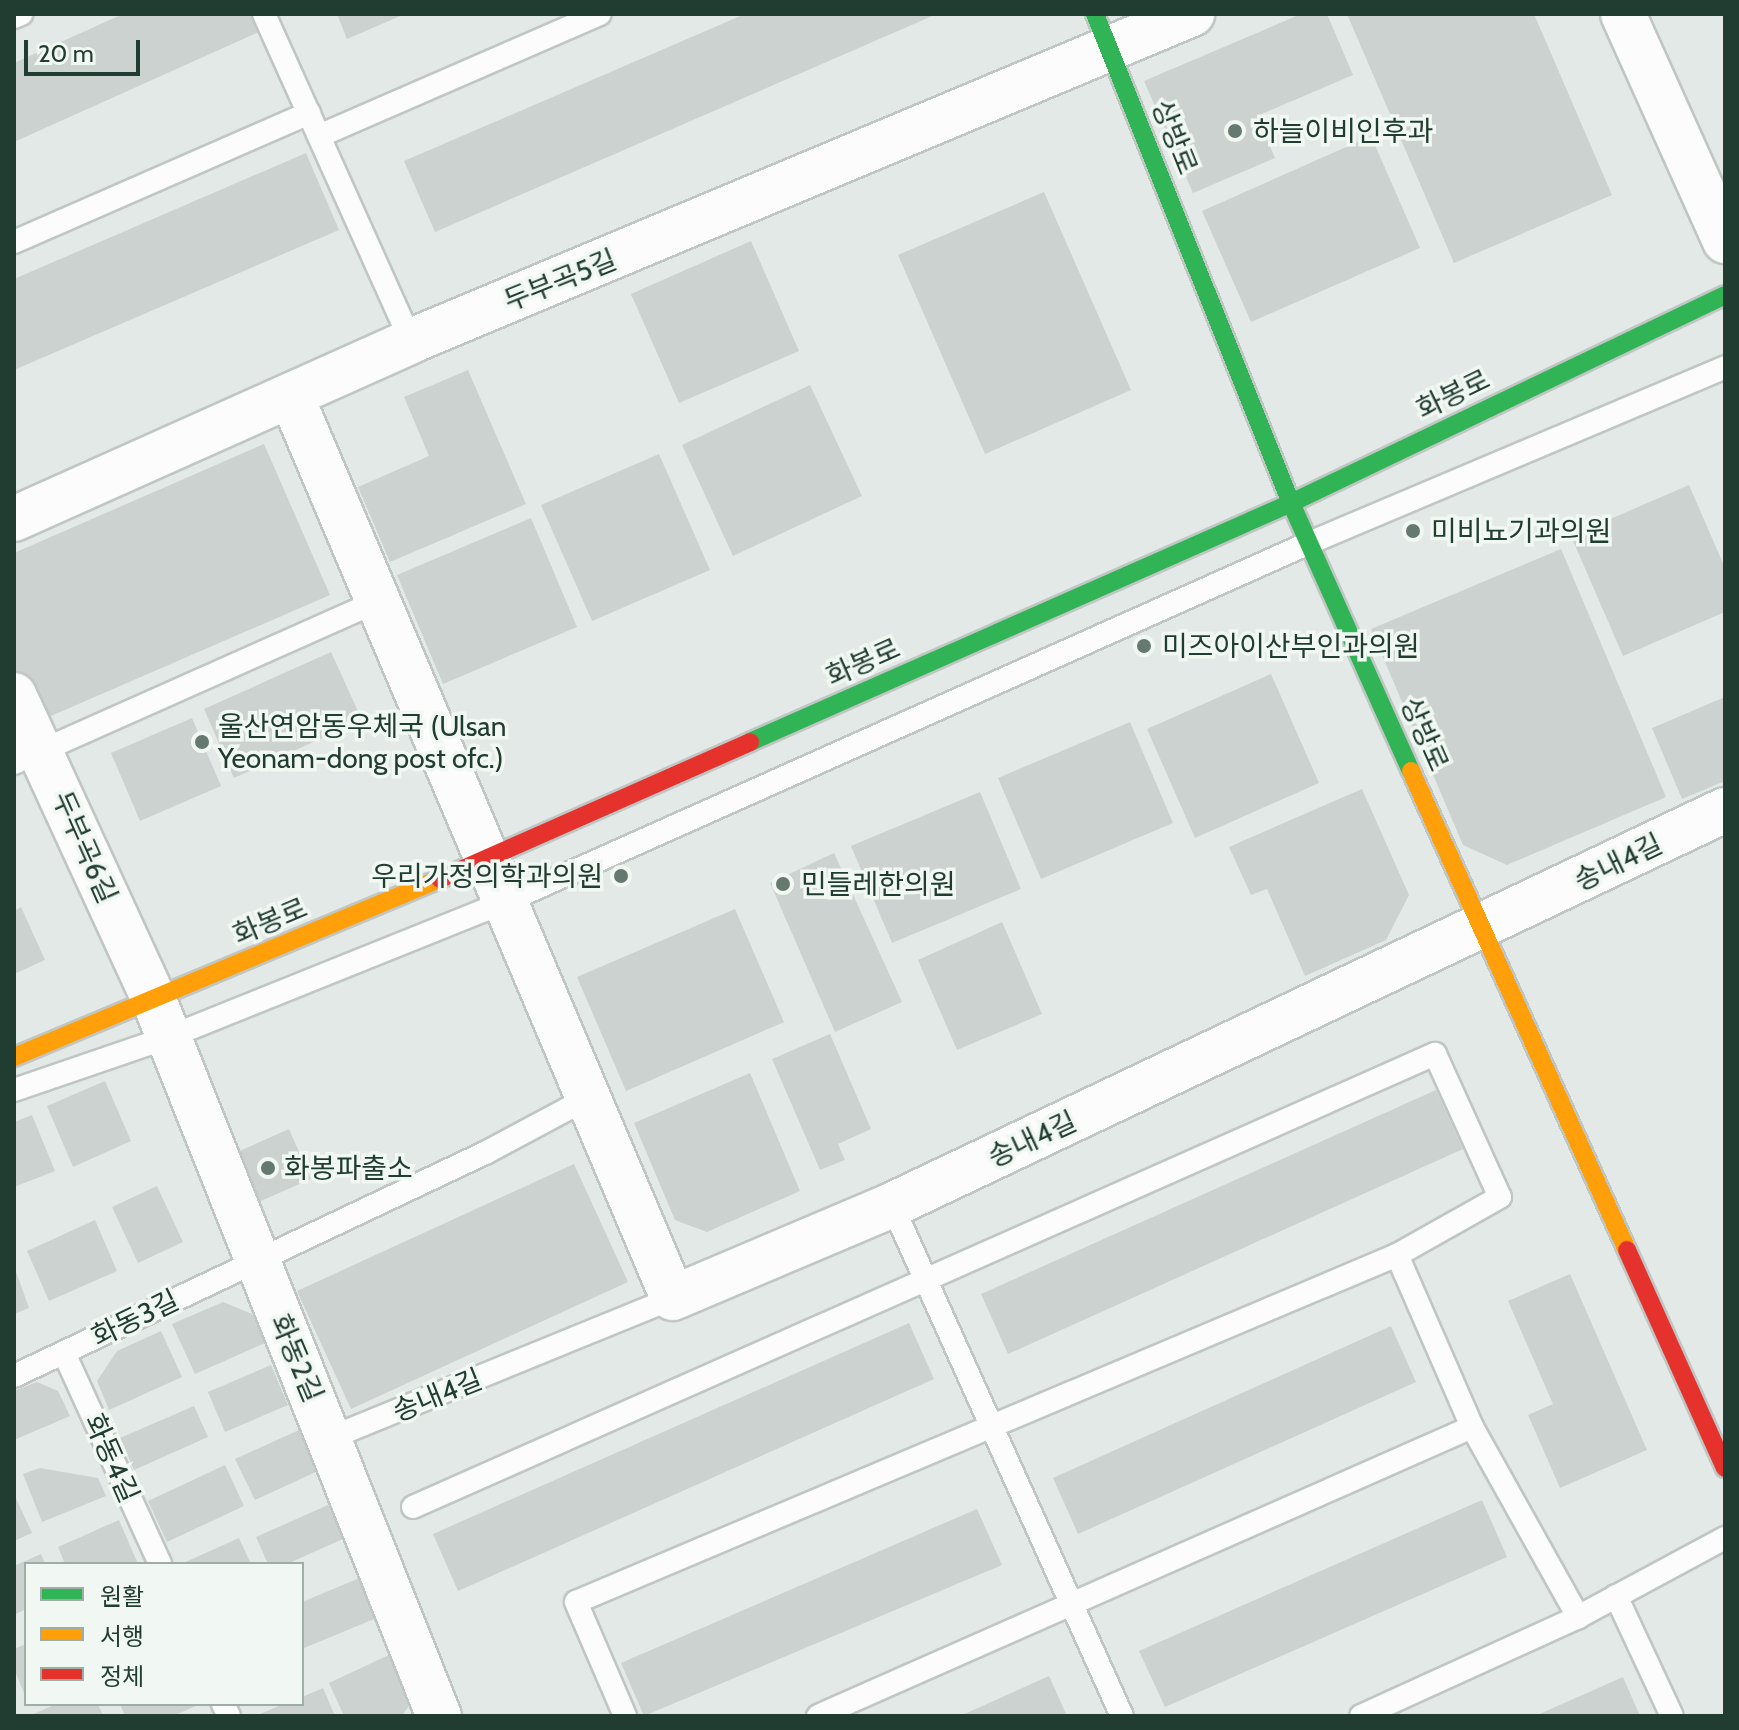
<!DOCTYPE html>
<html>
<head>
<meta charset="utf-8">
<style>
  body { margin:0 }
  #map { position:relative; width:1739px; height:1730px; overflow:hidden; background:#e3e9e6; font-family:Cabin,"Noto Sans KR",sans-serif }
  div>[style] { position:absolute }
  .building>* { inset:0; background:#ccd2cf }
  .roads { filter:drop-shadow(2px 0 #c0c6c3) drop-shadow(-2px 0 #c0c6c3) drop-shadow(0 2px #c0c6c3) drop-shadow(0 -2px #c0c6c3) }
  .lane>* { height:22px; margin:-11px; padding:0 11px; transform-origin:11px; border-radius:11px; background:#fbfcfb }
  .street>* { height:44px; margin:-22px; padding:0 22px; transform-origin:22px; border-radius:22px; background:#fbfcfb }
  .fast>* { height:18px; margin:-9px; padding:0 9px; transform-origin:9px; border-radius:9px; background:#30b455 }
  .slow>* { height:18px; margin:-9px; padding:0 9px; transform-origin:9px; border-radius:9px; background:#ff9f0a }
  .jam>* { height:18px; margin:-9px; padding:0 9px; transform-origin:9px; border-radius:9px; background:#e5322d }
  .dots>* { width:22px; height:22px; translate:-50% -50%; box-sizing:border-box; border:4px solid #f1f8f3; border-radius:50% }
  span { translate:-50% -50%; white-space:nowrap; text-align:center; line-height:1.15; -webkit-text-stroke:7px #f1f8f3; paint-order:stroke }
  .poi-label { font-size:28px; color:#213c31 }
  .left { translate:0 -50%; text-align:left }
  .right { translate:-100% -50%; text-align:right }
  .street-label { font-size:28px; color:#213c31 }
  .frame { position:absolute; inset:0; border:16px solid #213c31; pointer-events:none }
  .legend { position:absolute; left:24px; top:1562px; width:280px; height:144px; box-sizing:border-box; background:#f1f8f3; border:2px solid #9eada5; margin:0; padding:10px 14px; list-style:none; font-size:24px; color:#213c31 }
  .legend li { display:flex; align-items:center; gap:16px; height:40px }
  .legend b { width:40px; border:2px solid #9eada5 }
  .scale { position:absolute; left:24px; top:40px; width:116px; height:36px; box-sizing:border-box; border:4px solid #213c31; border-top:0; padding-left:10px; font-size:24px; line-height:28px; white-space:nowrap; color:#213c31; -webkit-text-stroke:6px #f1f8f3; paint-order:stroke }
</style>
</head>
<body>
<div id="map">
  <div class="building">
    <i style="clip-path:polygon(123px 14px,251px 14px,259px 32px,14px 142px,14px 63px)"></i>
    <i style="clip-path:polygon(337px 14px,405px 14px,347px 39px)"></i>
    <i style="clip-path:polygon(745px 14px,937px 14px,435px 232px,404px 161px)"></i>
    <i style="clip-path:polygon(1301px 14px,1327px 14px,1353px 75px,1257px 116px,1275px 158px,1193px 193px,1144px 81px)"></i>
    <i style="clip-path:polygon(1347px 14px,1534px 14px,1612px 195px,1454px 263px)"></i>
    <i style="clip-path:polygon(1371px 136px,1420px 248px,1251px 322px,1202px 211px)"></i>
    <i style="clip-path:polygon(306px 153px,339px 230px,14px 370px,14px 279px)"></i>
    <i style="clip-path:polygon(1044px 192px,1131px 390px,985px 454px,898px 255px)"></i>
    <i style="clip-path:polygon(751px 241px,799px 351px,679px 403px,631px 294px)"></i>
    <i style="clip-path:polygon(468px 370px,526px 504px,390px 562px,358px 487px,429px 456px,404px 397px)"></i>
    <i style="clip-path:polygon(810px 385px,862px 496px,733px 556px,682px 445px)"></i>
    <i style="clip-path:polygon(264px 444px,330px 595px,14px 732px,14px 553px)"></i>
    <i style="clip-path:polygon(659px 454px,710px 570px,592px 621px,541px 505px)"></i>
    <i style="clip-path:polygon(1689px 485px,1725px 568px,1725px 612px,1623px 656px,1571px 536px)"></i>
    <i style="clip-path:polygon(531px 518px,577px 627px,443px 684px,397px 575px)"></i>
    <i style="clip-path:polygon(1561px 549px,1666px 797px,1507px 865px,1463px 845px,1371px 629px)"></i>
    <i style="clip-path:polygon(331px 652px,362px 720px,234px 778px,204px 709px)"></i>
    <i style="clip-path:polygon(1271px 674px,1319px 783px,1195px 838px,1147px 729px)"></i>
    <i style="clip-path:polygon(1725px 697px,1725px 781px,1682px 799px,1652px 728px)"></i>
    <i style="clip-path:polygon(192px 718px,221px 786px,140px 821px,111px 753px)"></i>
    <i style="clip-path:polygon(1130px 722px,1173px 823px,1041px 879px,998px 778px)"></i>
    <i style="clip-path:polygon(1362px 789px,1409px 895px,1386px 940px,1305px 976px,1267px 889px,1251px 895px,1229px 847px)"></i>
    <i style="clip-path:polygon(980px 792px,1021px 889px,892px 943px,851px 846px)"></i>
    <i style="clip-path:polygon(834px 853px,902px 1002px,835px 1032px,770px 883px)"></i>
    <i style="clip-path:polygon(21px 907px,45px 960px,14px 974px,14px 911px)"></i>
    <i style="clip-path:polygon(735px 909px,784px 1022px,626px 1091px,577px 977px)"></i>
    <i style="clip-path:polygon(1002px 922px,1042px 1014px,957px 1050px,918px 960px)"></i>
    <i style="clip-path:polygon(830px 1034px,871px 1129px,838px 1144px,845px 1160px,820px 1170px,772px 1059px)"></i>
    <i style="clip-path:polygon(750px 1073px,800px 1191px,707px 1232px,675px 1220px,634px 1123px)"></i>
    <i style="clip-path:polygon(105px 1081px,131px 1141px,73px 1167px,47px 1106px)"></i>
    <i style="clip-path:polygon(1436px 1090px,1463px 1149px,1008px 1354px,981px 1294px)"></i>
    <i style="clip-path:polygon(32px 1115px,55px 1171px,14px 1187px,14px 1122px)"></i>
    <i style="clip-path:polygon(289px 1129px,311px 1179px,247px 1207px,226px 1157px)"></i>
    <i style="clip-path:polygon(574px 1164px,628px 1282px,351px 1409px,297px 1291px)"></i>
    <i style="clip-path:polygon(157px 1186px,183px 1242px,138px 1263px,112px 1207px)"></i>
    <i style="clip-path:polygon(95px 1220px,117px 1271px,49px 1301px,27px 1251px)"></i>
    <i style="clip-path:polygon(14px 1266px,29px 1308px,14px 1314px)"></i>
    <i style="clip-path:polygon(1570px 1274px,1647px 1450px,1560px 1488px,1528px 1415px,1553px 1404px,1508px 1301px)"></i>
    <i style="clip-path:polygon(223px 1302px,252px 1314px,265px 1343px,195px 1374px,172px 1324px)"></i>
    <i style="clip-path:polygon(909px 1323px,934px 1379px,458px 1591px,433px 1534px)"></i>
    <i style="clip-path:polygon(1391px 1326px,1416px 1382px,1078px 1534px,1053px 1478px)"></i>
    <i style="clip-path:polygon(161px 1331px,182px 1377px,109px 1410px,97px 1381px,117px 1351px)"></i>
    <i style="clip-path:polygon(271px 1365px,288px 1405px,225px 1432px,208px 1392px)"></i>
    <i style="clip-path:polygon(37px 1382px,58px 1391px,70px 1416px,14px 1440px,14px 1391px)"></i>
    <i style="clip-path:polygon(194px 1406px,208px 1437px,134px 1470px,120px 1438px)"></i>
    <i style="clip-path:polygon(299px 1430px,318px 1471px,255px 1500px,235px 1459px)"></i>
    <i style="clip-path:polygon(225px 1465px,244px 1506px,167px 1542px,148px 1501px)"></i>
    <i style="clip-path:polygon(40px 1468px,98px 1478px,106px 1496px,42px 1522px,23px 1474px)"></i>
    <i style="clip-path:polygon(14px 1494px,32px 1533px,14px 1541px)"></i>
    <i style="clip-path:polygon(1482px 1500px,1507px 1557px,1165px 1707px,1139px 1651px)"></i>
    <i style="clip-path:polygon(328px 1505px,343px 1539px,287px 1564px,268px 1564px,256px 1537px)"></i>
    <i style="clip-path:polygon(977px 1509px,1002px 1565px,644px 1716px,621px 1663px)"></i>
    <i style="clip-path:polygon(119px 1520px,138px 1564px,65px 1564px,58px 1547px)"></i>
    <i style="clip-path:polygon(239px 1538px,251px 1564px,181px 1564px)"></i>
    <i style="clip-path:polygon(41px 1554px,45px 1564px,26px 1564px,26px 1609px,14px 1615px,14px 1566px)"></i>
    <i style="clip-path:polygon(362px 1577px,379px 1617px,304px 1648px,302px 1602px)"></i>
    <i style="clip-path:polygon(26px 1644px,26px 1698px,14px 1669px,14px 1649px)"></i>
    <i style="clip-path:polygon(393px 1653px,414px 1698px,402px 1716px,344px 1716px,329px 1683px)"></i>
    <i style="clip-path:polygon(1049px 1676px,1067px 1716px,960px 1716px)"></i>
    <i style="clip-path:polygon(1623px 1677px,1640px 1716px,1535px 1716px)"></i>
    <i style="clip-path:polygon(323px 1688px,335px 1716px,255px 1716px,284px 1704px,302px 1704px,302px 1697px)"></i>
    <i style="clip-path:polygon(56px 1704px,98px 1704px,103px 1716px,29px 1716px)"></i>
    <i style="clip-path:polygon(120px 1704px,200px 1704px,173px 1716px,125px 1716px)"></i>
  </div>
  <div class="roads">
    <div class="lane">
      <i style="left:264px;top:14px;width:359px;rotate:65.8deg"></i>
      <i style="left:14px;top:17px;width:8px;rotate:-23deg"></i>
      <i style="left:319px;top:136px;width:306px;rotate:-23.5deg"></i>
      <i style="left:14px;top:242px;width:322px;rotate:-23.6deg"></i>
      <i style="left:14px;top:763px;width:401px;rotate:-24deg"></i>
      <i style="left:14px;top:1090px;width:164px;rotate:-18.9deg"></i>
      <i style="left:169px;top:1037px;width:362px;rotate:-21.9deg"></i>
      <i style="left:505px;top:902px;width:881px;rotate:-24.06deg"></i>
      <i style="left:1309px;top:543px;width:452px;rotate:-22.9deg"></i>
      <i style="left:892px;top:1205px;width:560px;rotate:65.77deg"></i>
      <i style="left:1397px;top:1255px;width:188px;rotate:66.4deg"></i>
      <i style="left:1472px;top:1427px;width:218px;rotate:60.8deg"></i>
      <i style="left:64px;top:1353px;width:232px;rotate:65.5deg"></i>
      <i style="left:14px;top:1376px;width:521px;rotate:-25.34deg"></i>
      <i style="left:485px;top:1153px;width:119px;rotate:-28.1deg"></i>
      <i style="left:330px;top:1438px;width:370px;rotate:-22.2deg"></i>
      <i style="left:413px;top:1507px;width:1118px;rotate:-23.91deg"></i>
      <i style="left:1435px;top:1054px;width:157px;rotate:65.6deg"></i>
      <i style="left:1500px;top:1197px;width:118px;rotate:150.6deg"></i>
      <i style="left:1397px;top:1255px;width:891px;rotate:157.09deg"></i>
      <i style="left:576px;top:1602px;width:124px;rotate:66.7deg"></i>
      <i style="left:1616px;top:1596px;width:132px;rotate:65deg"></i>
      <i style="left:223px;top:1704px;width:13px;rotate:63deg"></i>
      <i style="left:818px;top:1716px;width:715px;rotate:-23.84deg"></i>
      <i style="left:1361px;top:1716px;width:239px;rotate:-24.5deg"></i>
      <i style="left:1578px;top:1617px;width:167px;rotate:-28.3deg"></i>
    </div>
    <div class="street">
      <i style="left:1623px;top:14px;width:249px;rotate:65.8deg"></i>
      <i style="left:292px;top:398px;width:977px;rotate:67.06deg"></i>
      <i style="left:673px;top:1298px;width:238px;rotate:-23deg"></i>
      <i style="left:892px;top:1205px;width:922px;rotate:-25.37deg"></i>
      <i style="left:14px;top:519px;width:435px;rotate:-24.1deg"></i>
      <i style="left:411px;top:341px;width:847px;rotate:-22.72deg"></i>
      <i style="left:14px;top:695px;width:336px;rotate:65.3deg"></i>
      <i style="left:154px;top:1000px;width:771px;rotate:68.3deg"></i>
    </div>
    <div class="fast">
      <i style="left:1095px;top:14px;width:527px;rotate:68.16deg"></i>
      <i style="left:1291px;top:503px;width:294px;rotate:65.9deg"></i>
      <i style="left:750px;top:742px;width:591px;rotate:-23.83deg"></i>
      <i style="left:1291px;top:503px;width:481px;rotate:-25.6deg"></i>
    </div>
    <div class="slow">
      <i style="left:1411px;top:771px;width:525px;rotate:65.73deg"></i>
      <i style="left:14px;top:1057px;width:462px;rotate:-22.7deg"></i>
    </div>
    <div class="jam">
      <i style="left:440px;top:879px;width:339px;rotate:-23.8deg"></i>
      <i style="left:1627px;top:1250px;width:239px;rotate:65.8deg"></i>
    </div>
  </div>
  <div class="dots">
    <i style="left:1235px;top:131px;background:#657970"></i>
    <i style="left:1413px;top:531px;background:#657970"></i>
    <i style="left:1144px;top:646px;background:#657970"></i>
    <i style="left:202px;top:742px;background:#657970"></i>
    <i style="left:621px;top:876px;background:#657970"></i>
    <i style="left:783px;top:884px;background:#657970"></i>
    <i style="left:268px;top:1168px;background:#657970"></i>
  </div>
  <div class="poi-label">
    <span class="left" style="left:1253px;top:131px">하늘이비인후과</span>
    <span class="left" style="left:1431px;top:531px">미비뇨기과의원</span>
    <span class="left" style="left:1162px;top:646px">미즈아이산부인과의원</span>
    <span class="left" style="left:218px;top:742px">울산연암동우체국 (Ulsan<br>Yeonam-dong post ofc.)</span>
    <span class="right" style="left:603px;top:876px">우리가정의학과의원</span>
    <span class="left" style="left:801px;top:884px">민들레한의원</span>
    <span class="left" style="left:284px;top:1168px">화봉파출소</span>
  </div>
  <div class="street-label">
    <span style="left:1175px;top:137px;rotate:68deg">상방로</span>
    <span style="left:560px;top:280px;rotate:-22deg">두부곡5길</span>
    <span style="left:1453px;top:394px;rotate:-26deg">화봉로</span>
    <span style="left:863px;top:662px;rotate:-24deg">화봉로</span>
    <span style="left:1425px;top:734px;rotate:66deg">상방로</span>
    <span style="left:85px;top:847px;rotate:66deg">두부곡6길</span>
    <span style="left:1618px;top:862px;rotate:-26deg">송내4길</span>
    <span style="left:270px;top:921px;rotate:-23deg">화봉로</span>
    <span style="left:1032px;top:1139px;rotate:-25deg">송내4길</span>
    <span style="left:135px;top:1318px;rotate:-26deg">화동3길</span>
    <span style="left:297px;top:1358px;rotate:67deg">화동2길</span>
    <span style="left:437px;top:1395px;rotate:-22deg">송내4길</span>
    <span style="left:112px;top:1458px;rotate:66deg">화동4길</span>
  </div>
  <div class="frame"></div>
  <ul class="legend">
  <li><b style="height:10px;background:#30b455"></b>원활</li>
  <li><b style="height:10px;background:#ff9f0a"></b>서행</li>
  <li><b style="height:10px;background:#e5322d"></b>정체</li>
  </ul>
  <div class="scale">20 m</div>
</div>
</body>
</html>
